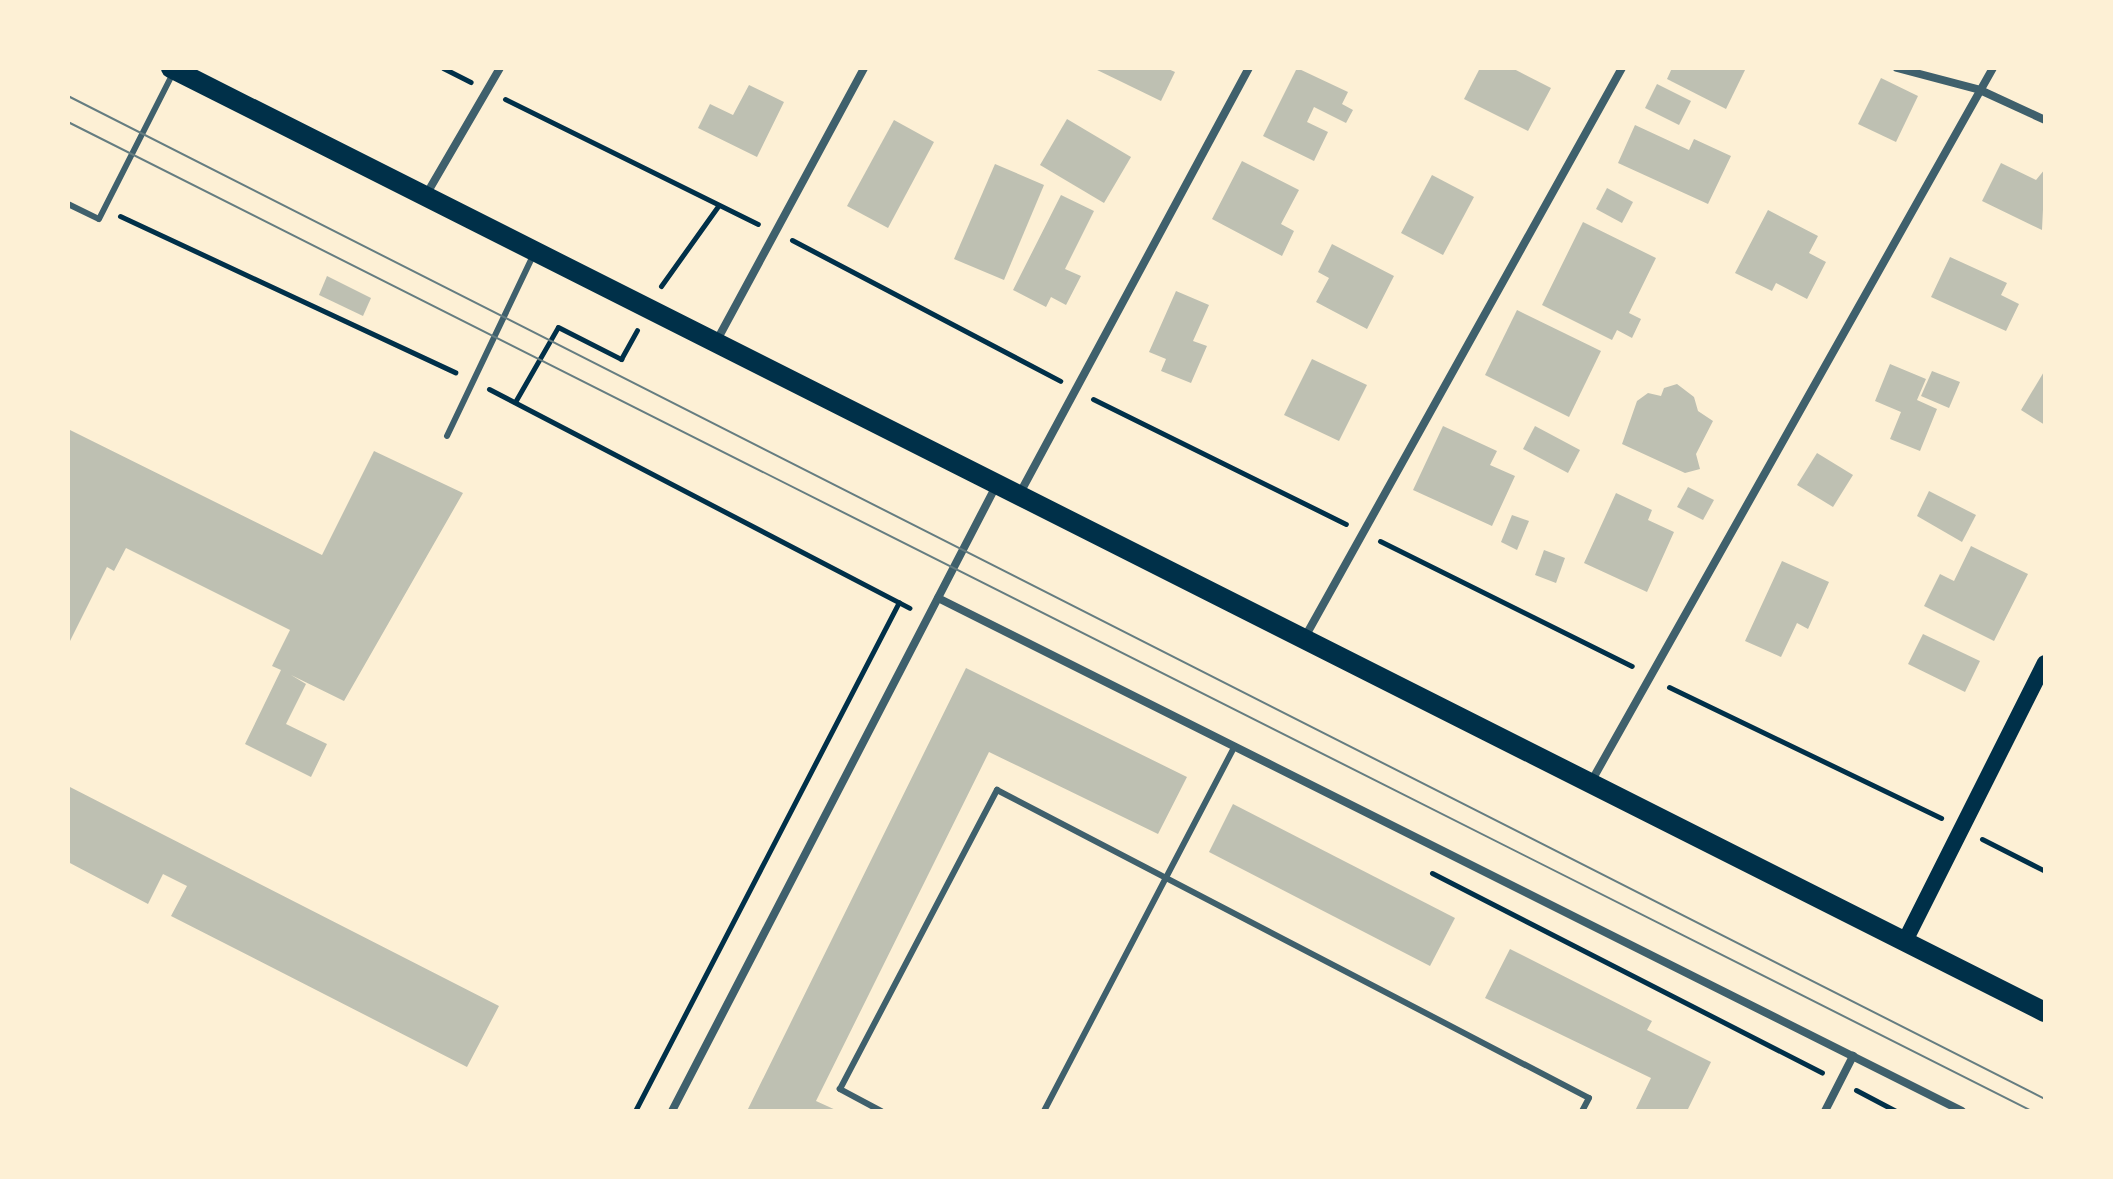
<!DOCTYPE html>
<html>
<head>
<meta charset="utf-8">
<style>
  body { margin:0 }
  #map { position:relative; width:2113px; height:1179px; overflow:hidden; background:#fdf0d5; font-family:"PT Sans",sans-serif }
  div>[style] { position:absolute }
  .building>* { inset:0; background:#bec0b2 }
  .path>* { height:5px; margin:-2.5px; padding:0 2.5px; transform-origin:2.5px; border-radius:2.5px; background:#003049 }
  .service>* { height:6px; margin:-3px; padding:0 3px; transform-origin:3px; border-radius:3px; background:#3f606c }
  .minor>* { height:8px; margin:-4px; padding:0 4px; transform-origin:4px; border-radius:4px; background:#3f606c }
  .secondary>* { height:16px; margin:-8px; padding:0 8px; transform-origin:8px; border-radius:8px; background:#003049 }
  .primary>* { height:20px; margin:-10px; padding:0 10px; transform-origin:10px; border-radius:10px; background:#003049 }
  .tram>* { height:2px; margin:-1px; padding:0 1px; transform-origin:1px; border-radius:1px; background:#657d81 }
  span { translate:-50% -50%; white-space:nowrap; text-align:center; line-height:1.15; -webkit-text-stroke:7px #fdf0d5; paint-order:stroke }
  .frame { position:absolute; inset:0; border:70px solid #fdf0d5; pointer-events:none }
</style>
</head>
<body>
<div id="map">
  <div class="building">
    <i style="clip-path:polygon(1093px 68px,1166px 68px,1175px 72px,1161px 101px)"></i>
    <i style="clip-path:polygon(1297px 68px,1348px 92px,1342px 104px,1353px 110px,1346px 123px,1314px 107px,1307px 122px,1328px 132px,1314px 161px,1263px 136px)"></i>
    <i style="clip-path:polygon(1480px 68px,1512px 68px,1551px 88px,1528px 131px,1464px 99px)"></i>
    <i style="clip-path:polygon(1672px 68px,1746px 68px,1726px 109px,1667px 79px)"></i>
    <i style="clip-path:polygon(1881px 78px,1918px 96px,1896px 142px,1858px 124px)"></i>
    <i style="clip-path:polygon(1657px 84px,1691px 101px,1679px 125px,1645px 108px)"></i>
    <i style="clip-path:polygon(749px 85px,784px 102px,757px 157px,698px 128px,710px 104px,733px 115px)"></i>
    <i style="clip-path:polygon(1067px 119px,1131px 157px,1104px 203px,1040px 165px)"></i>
    <i style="clip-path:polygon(894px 120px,934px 142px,888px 228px,847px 206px)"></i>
    <i style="clip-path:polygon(1635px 125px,1689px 150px,1694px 139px,1731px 156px,1708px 204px,1618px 163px)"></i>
    <i style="clip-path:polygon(1242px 161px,1299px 190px,1281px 224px,1294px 231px,1282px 256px,1212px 219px)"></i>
    <i style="clip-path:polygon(2001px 163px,2036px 180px,2045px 169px,2042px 230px,1982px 201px)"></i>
    <i style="clip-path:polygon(995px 164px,1044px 185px,1004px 280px,954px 259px)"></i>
    <i style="clip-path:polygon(1432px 175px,1474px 197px,1443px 255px,1401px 233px)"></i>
    <i style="clip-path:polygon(1607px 188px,1633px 202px,1622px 223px,1596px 209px)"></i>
    <i style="clip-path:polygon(1061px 195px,1094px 211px,1065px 269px,1081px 276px,1066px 305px,1051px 297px,1046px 307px,1013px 290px)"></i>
    <i style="clip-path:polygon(1768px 210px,1818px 236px,1809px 253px,1826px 262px,1807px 299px,1776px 283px,1772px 291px,1735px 273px)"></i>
    <i style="clip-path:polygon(1583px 222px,1656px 258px,1629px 313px,1641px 319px,1632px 338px,1617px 330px,1612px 340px,1542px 305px)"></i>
    <i style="clip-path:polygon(1332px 244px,1394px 276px,1367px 329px,1316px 302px,1329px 278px,1318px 272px)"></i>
    <i style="clip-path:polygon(1950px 257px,2007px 283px,2001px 295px,2019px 304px,2006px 331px,1931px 297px)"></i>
    <i style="clip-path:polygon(327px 276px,371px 298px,363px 316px,319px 295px)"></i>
    <i style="clip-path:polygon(1176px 291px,1209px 305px,1193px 341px,1207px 346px,1191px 383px,1161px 371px,1166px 359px,1149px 352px)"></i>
    <i style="clip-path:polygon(1517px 310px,1601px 351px,1569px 417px,1485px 375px)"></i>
    <i style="clip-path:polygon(1312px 359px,1367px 385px,1339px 441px,1284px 415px)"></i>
    <i style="clip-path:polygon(1890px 364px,1926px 379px,1917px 400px,1937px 409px,1920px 451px,1890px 439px,1901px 412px,1875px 401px)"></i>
    <i style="clip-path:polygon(2045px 370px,2045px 425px,2021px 410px)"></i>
    <i style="clip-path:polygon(1932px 371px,1960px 382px,1949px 408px,1921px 396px)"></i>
    <i style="clip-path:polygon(1677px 384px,1694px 397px,1698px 411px,1713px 421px,1696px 454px,1700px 469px,1685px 473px,1622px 444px,1637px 401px,1648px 393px,1661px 396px,1664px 388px)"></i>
    <i style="clip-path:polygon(1443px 426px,1497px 451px,1490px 465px,1515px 476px,1492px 526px,1413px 490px)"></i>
    <i style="clip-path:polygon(1535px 426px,1580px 450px,1568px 473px,1523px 449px)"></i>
    <i style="clip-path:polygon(68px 429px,322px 555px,374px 451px,463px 493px,344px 701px,291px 675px,306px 684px,286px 724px,327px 744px,311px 777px,245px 744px,281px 670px,272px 666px,290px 630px,126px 548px,114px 571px,107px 567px,68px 645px)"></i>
    <i style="clip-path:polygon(1817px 453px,1853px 475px,1833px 507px,1797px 485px)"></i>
    <i style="clip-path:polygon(1688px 487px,1714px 500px,1703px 520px,1677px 507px)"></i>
    <i style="clip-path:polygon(1929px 491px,1976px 515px,1962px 542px,1917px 516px)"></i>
    <i style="clip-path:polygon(1616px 493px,1652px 510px,1648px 520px,1674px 532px,1647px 592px,1584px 563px)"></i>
    <i style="clip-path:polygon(1512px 515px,1529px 521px,1517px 550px,1501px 542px)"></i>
    <i style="clip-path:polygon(1971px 546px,2028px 574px,1994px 641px,1924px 606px,1940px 574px,1954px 581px)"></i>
    <i style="clip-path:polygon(1544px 550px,1565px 558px,1556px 583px,1535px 575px)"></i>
    <i style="clip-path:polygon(1782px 561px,1829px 582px,1808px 629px,1797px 623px,1781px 657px,1745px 641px)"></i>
    <i style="clip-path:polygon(1923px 634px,1980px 661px,1965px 692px,1908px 664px)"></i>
    <i style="clip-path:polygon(966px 668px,1187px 777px,1158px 834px,989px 752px,816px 1101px,838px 1111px,747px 1111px)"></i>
    <i style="clip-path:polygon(68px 786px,499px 1006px,467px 1067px,171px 916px,187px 886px,163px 874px,148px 904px,68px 862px)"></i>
    <i style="clip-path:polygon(1233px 804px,1455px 918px,1430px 966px,1209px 852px)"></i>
    <i style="clip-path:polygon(1510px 949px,1652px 1021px,1647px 1030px,1711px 1062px,1687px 1111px,1635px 1111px,1651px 1078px,1485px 998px)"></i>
  </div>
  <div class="path">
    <i style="left:443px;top:68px;width:31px;rotate:27deg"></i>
    <i style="left:505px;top:99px;width:282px;rotate:26.3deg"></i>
    <i style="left:120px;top:216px;width:370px;rotate:25deg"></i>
    <i style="left:792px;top:240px;width:303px;rotate:27.7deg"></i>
    <i style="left:661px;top:286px;width:98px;rotate:-54.5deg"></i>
    <i style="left:489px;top:389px;width:474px;rotate:27.5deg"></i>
    <i style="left:1093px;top:399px;width:282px;rotate:26.3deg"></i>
    <i style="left:515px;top:402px;width:86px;rotate:-60.2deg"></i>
    <i style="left:558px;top:327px;width:71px;rotate:26.9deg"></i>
    <i style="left:621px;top:359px;width:33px;rotate:-61deg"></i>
    <i style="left:1380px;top:541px;width:281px;rotate:26.4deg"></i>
    <i style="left:1669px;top:687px;width:302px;rotate:25.7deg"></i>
    <i style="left:1982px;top:839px;width:71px;rotate:26.9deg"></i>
    <i style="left:1432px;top:873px;width:438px;rotate:27.1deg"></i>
    <i style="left:1856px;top:1090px;width:45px;rotate:27.7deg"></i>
    <i style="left:635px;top:1111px;width:573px;rotate:-62.59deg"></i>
  </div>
  <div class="service">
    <i style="left:68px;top:204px;width:34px;rotate:26deg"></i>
    <i style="left:99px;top:219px;width:164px;rotate:-63.1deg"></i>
    <i style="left:447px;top:436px;width:199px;rotate:-64.5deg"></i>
    <i style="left:881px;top:1111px;width:47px;rotate:-151.8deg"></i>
    <i style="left:840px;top:1089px;width:338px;rotate:-62.3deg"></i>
    <i style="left:997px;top:790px;width:667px;rotate:27.49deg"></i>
    <i style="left:1589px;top:1098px;width:15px;rotate:118deg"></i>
    <i style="left:1044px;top:1111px;width:412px;rotate:-62.4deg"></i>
  </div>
  <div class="minor">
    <i style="left:1897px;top:68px;width:86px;rotate:14.8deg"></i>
    <i style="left:1980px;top:90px;width:72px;rotate:24.8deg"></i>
    <i style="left:426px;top:195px;width:147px;rotate:-59.8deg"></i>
    <i style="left:716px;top:342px;width:311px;rotate:-61.6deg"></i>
    <i style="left:1020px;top:493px;width:483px;rotate:-61.7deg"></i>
    <i style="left:938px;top:598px;width:1145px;rotate:26.61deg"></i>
    <i style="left:1305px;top:637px;width:651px;rotate:-60.88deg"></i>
    <i style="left:1591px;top:782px;width:819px;rotate:-60.62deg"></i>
    <i style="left:672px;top:1111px;width:704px;rotate:-62.6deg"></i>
    <i style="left:1825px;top:1111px;width:62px;rotate:-63deg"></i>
  </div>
  <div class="secondary">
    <i style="left:1905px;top:941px;width:311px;rotate:-63.3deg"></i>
  </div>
  <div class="primary">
    <i style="left:171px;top:68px;width:2098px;rotate:26.74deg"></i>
  </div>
  <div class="tram">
    <i style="left:68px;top:96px;width:2217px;rotate:26.9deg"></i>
    <i style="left:68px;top:122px;width:2199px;rotate:26.73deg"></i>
  </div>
  <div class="frame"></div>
</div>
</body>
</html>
